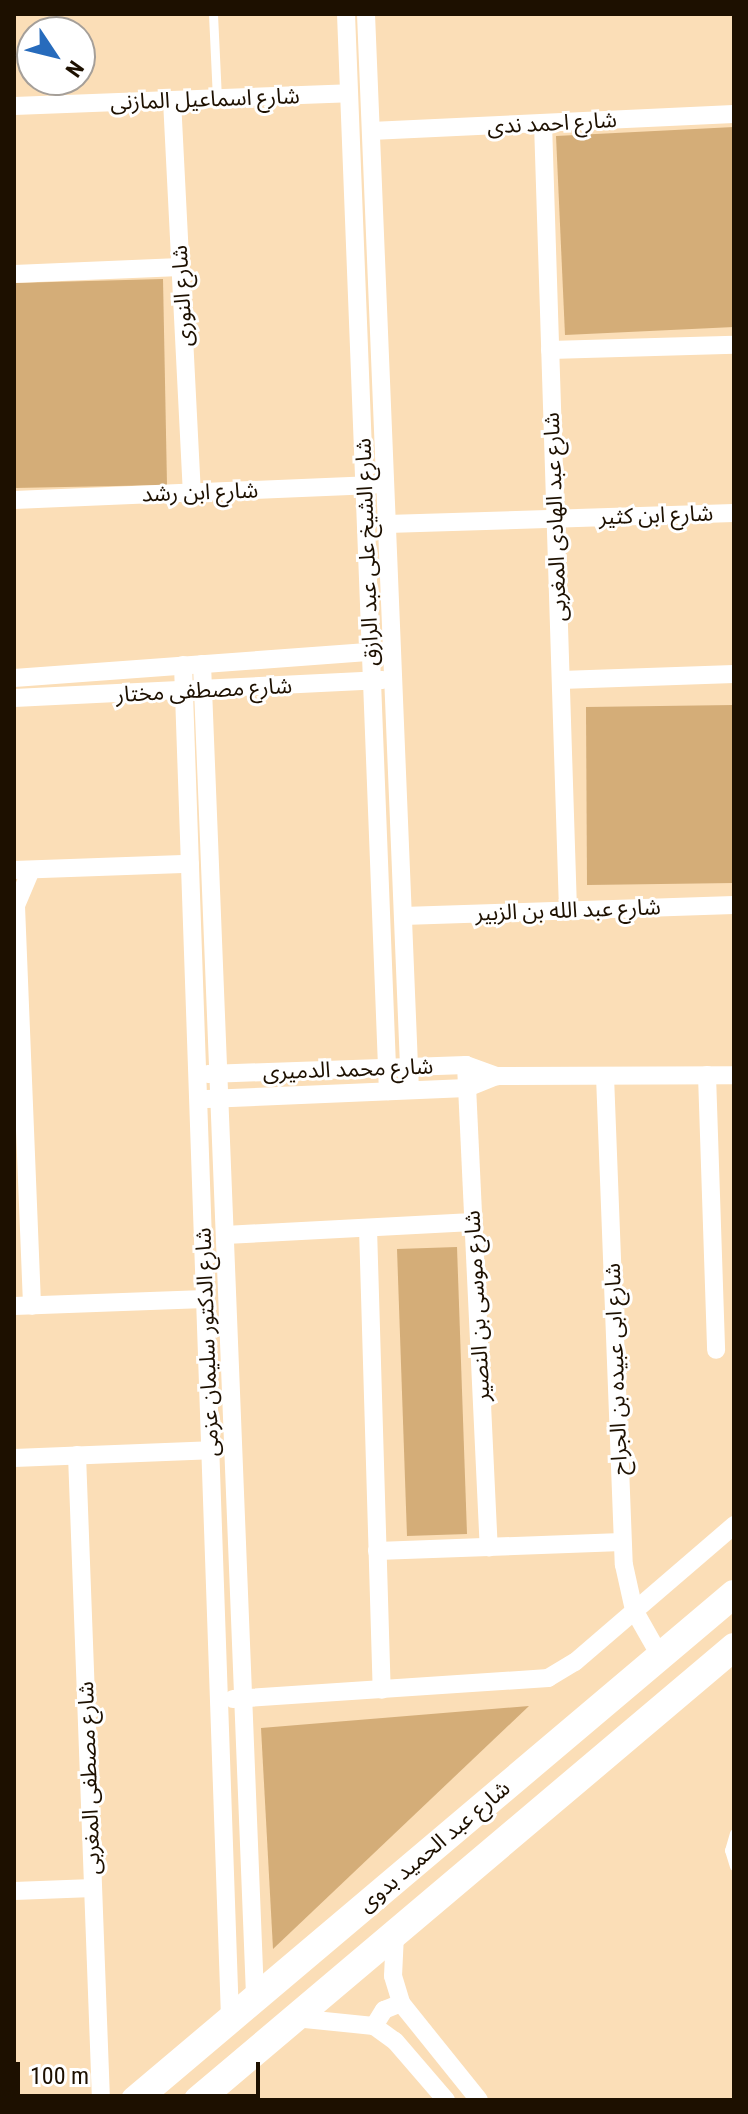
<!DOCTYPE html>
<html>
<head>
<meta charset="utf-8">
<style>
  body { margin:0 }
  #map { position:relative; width:748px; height:2114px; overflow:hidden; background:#fbdeb7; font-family:"Roboto Condensed","Noto Sans Arabic",sans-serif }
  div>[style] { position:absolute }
  .green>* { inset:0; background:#d4ad78 }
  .service>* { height:9px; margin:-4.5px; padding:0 4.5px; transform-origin:4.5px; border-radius:4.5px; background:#fff }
  .minor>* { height:18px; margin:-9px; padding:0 9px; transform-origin:9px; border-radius:9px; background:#fff }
  .primary>* { height:28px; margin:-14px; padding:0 14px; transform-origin:14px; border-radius:14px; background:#fff }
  span { translate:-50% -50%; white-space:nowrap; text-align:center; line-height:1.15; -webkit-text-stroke:6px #fff; paint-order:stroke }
  .street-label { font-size:22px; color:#1d1000 }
  .frame { position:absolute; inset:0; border:16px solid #1d1000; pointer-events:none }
  .north { position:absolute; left:16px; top:16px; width:80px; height:80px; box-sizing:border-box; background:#fff; border:2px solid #a59f99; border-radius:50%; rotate:125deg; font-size:22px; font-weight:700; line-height:32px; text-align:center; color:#1d1000 }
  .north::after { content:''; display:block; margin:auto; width:28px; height:36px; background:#276bbc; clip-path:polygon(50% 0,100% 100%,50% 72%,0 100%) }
  .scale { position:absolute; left:16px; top:2062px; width:244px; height:36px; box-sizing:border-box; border:4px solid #1d1000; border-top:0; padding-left:10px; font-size:24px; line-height:28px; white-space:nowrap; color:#1d1000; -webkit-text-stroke:6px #fff; paint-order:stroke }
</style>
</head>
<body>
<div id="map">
  <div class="green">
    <i style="clip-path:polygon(734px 127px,734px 327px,565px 335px,556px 136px)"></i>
    <i style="clip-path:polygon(163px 279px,167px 485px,14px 488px,14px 283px)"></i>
    <i style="clip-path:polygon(734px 705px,734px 883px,587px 885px,586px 707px)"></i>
    <i style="clip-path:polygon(457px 1247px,467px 1534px,407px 1536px,397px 1249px)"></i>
    <i style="clip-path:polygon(529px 1706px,273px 1949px,261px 1728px)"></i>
  </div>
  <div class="service">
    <i style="left:213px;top:14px;width:84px;rotate:87.3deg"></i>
    <i style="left:734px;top:1833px;width:18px;rotate:106deg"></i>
    <i style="left:729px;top:1850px;width:17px;rotate:73deg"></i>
  </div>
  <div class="minor">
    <i style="left:346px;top:14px;width:1078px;rotate:87.77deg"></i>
    <i style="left:366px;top:14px;width:1077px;rotate:87.66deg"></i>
    <i style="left:172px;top:100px;width:394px;rotate:87.1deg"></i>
    <i style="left:14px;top:106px;width:335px;rotate:-2.2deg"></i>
    <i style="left:543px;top:123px;width:787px;rotate:88.18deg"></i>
    <i style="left:371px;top:131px;width:363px;rotate:-2.7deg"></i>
    <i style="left:14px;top:274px;width:166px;rotate:-2.4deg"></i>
    <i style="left:550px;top:350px;width:184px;rotate:-1.6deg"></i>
    <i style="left:14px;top:500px;width:360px;rotate:-2.4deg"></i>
    <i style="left:387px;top:524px;width:347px;rotate:-1.8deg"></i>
    <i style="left:202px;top:664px;width:1335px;rotate:87.72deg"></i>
    <i style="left:183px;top:665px;width:1355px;rotate:88.01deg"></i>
    <i style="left:14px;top:678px;width:368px;rotate:-4.2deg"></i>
    <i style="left:561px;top:680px;width:173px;rotate:-2deg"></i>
    <i style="left:14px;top:698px;width:369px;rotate:-2.8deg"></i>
    <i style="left:14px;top:870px;width:176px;rotate:-2deg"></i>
    <i style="left:31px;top:870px;width:39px;rotate:113deg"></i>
    <i style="left:16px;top:906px;width:400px;rotate:87.7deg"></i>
    <i style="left:403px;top:916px;width:331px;rotate:-1.9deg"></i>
    <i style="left:466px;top:1065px;width:483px;rotate:87.3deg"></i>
    <i style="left:208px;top:1074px;width:258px;rotate:-2deg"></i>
    <i style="left:466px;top:1065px;width:33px;rotate:20deg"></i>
    <i style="left:497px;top:1076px;width:237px;rotate:-0.2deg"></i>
    <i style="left:707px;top:1075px;width:275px;rotate:88.1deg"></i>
    <i style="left:605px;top:1076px;width:489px;rotate:87.8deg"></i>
    <i style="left:624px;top:1565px;width:46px;rotate:77.5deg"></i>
    <i style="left:634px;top:1610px;width:51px;rotate:60.4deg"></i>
    <i style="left:207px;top:1099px;width:260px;rotate:-2.4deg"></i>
    <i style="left:467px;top:1088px;width:32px;rotate:-22deg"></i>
    <i style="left:368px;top:1228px;width:462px;rotate:88.3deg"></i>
    <i style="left:225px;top:1235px;width:248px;rotate:-3deg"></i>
    <i style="left:14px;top:1306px;width:191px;rotate:-2.1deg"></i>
    <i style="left:77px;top:1455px;width:645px;rotate:87.87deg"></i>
    <i style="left:14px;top:1458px;width:196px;rotate:-2.3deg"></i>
    <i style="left:377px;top:1551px;width:245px;rotate:-2.1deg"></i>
    <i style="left:233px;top:1699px;width:316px;rotate:-3.8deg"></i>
    <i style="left:548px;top:1678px;width:31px;rotate:-31deg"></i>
    <i style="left:575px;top:1662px;width:210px;rotate:-40.7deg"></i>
    <i style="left:14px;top:1891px;width:79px;rotate:-2.2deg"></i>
    <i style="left:395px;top:1934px;width:42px;rotate:92.7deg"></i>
    <i style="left:393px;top:1976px;width:28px;rotate:73deg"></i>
    <i style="left:401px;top:2003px;width:124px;rotate:51.2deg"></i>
    <i style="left:295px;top:2018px;width:79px;rotate:5.8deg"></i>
    <i style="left:374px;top:2026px;width:26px;rotate:36deg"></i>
    <i style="left:395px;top:2041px;width:78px;rotate:49.2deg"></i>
    <i style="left:374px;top:2026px;width:19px;rotate:-58deg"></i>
    <i style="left:384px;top:2010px;width:18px;rotate:-22deg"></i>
  </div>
  <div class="primary">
    <i style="left:135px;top:2100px;width:784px;rotate:-40.19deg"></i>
    <i style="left:198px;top:2100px;width:702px;rotate:-40.2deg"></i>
  </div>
  <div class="street-label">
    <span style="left:205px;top:99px;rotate:-2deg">شارع اسماعيل المازنى</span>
    <span style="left:552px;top:123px;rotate:-3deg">شارع احمد ندى</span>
    <span style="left:182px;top:296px;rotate:-93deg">شارع النورى</span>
    <span style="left:200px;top:492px;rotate:-2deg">شارع ابن رشد</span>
    <span style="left:656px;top:515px;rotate:-2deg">شارع ابن كثير</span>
    <span style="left:555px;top:517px;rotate:-92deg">شارع عبد الهادى المغربى</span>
    <span style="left:367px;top:552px;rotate:-92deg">شارع الشيخ على عبد الرازق</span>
    <span style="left:204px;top:690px;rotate:-3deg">شارع مصطفى مختار</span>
    <span style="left:568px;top:910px;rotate:-2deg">شارع عبد الله بن الزبير</span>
    <span style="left:348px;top:1069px;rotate:-2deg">شارع محمد الدميرى</span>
    <span style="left:477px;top:1306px;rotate:-93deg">شارع موسى بن النصير</span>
    <span style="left:207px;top:1342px;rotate:-92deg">شارع الدكتور سليمان عزمى</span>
    <span style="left:616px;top:1369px;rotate:-92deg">شارع ابى عبيده بن الجراح</span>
    <span style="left:89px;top:1778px;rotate:-92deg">شارع مصطفى المغربى</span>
    <span style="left:434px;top:1846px;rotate:-40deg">شارع عبد الحميد بدوى</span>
  </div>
  <div class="frame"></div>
  <div class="north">N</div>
  <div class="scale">100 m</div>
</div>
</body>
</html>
